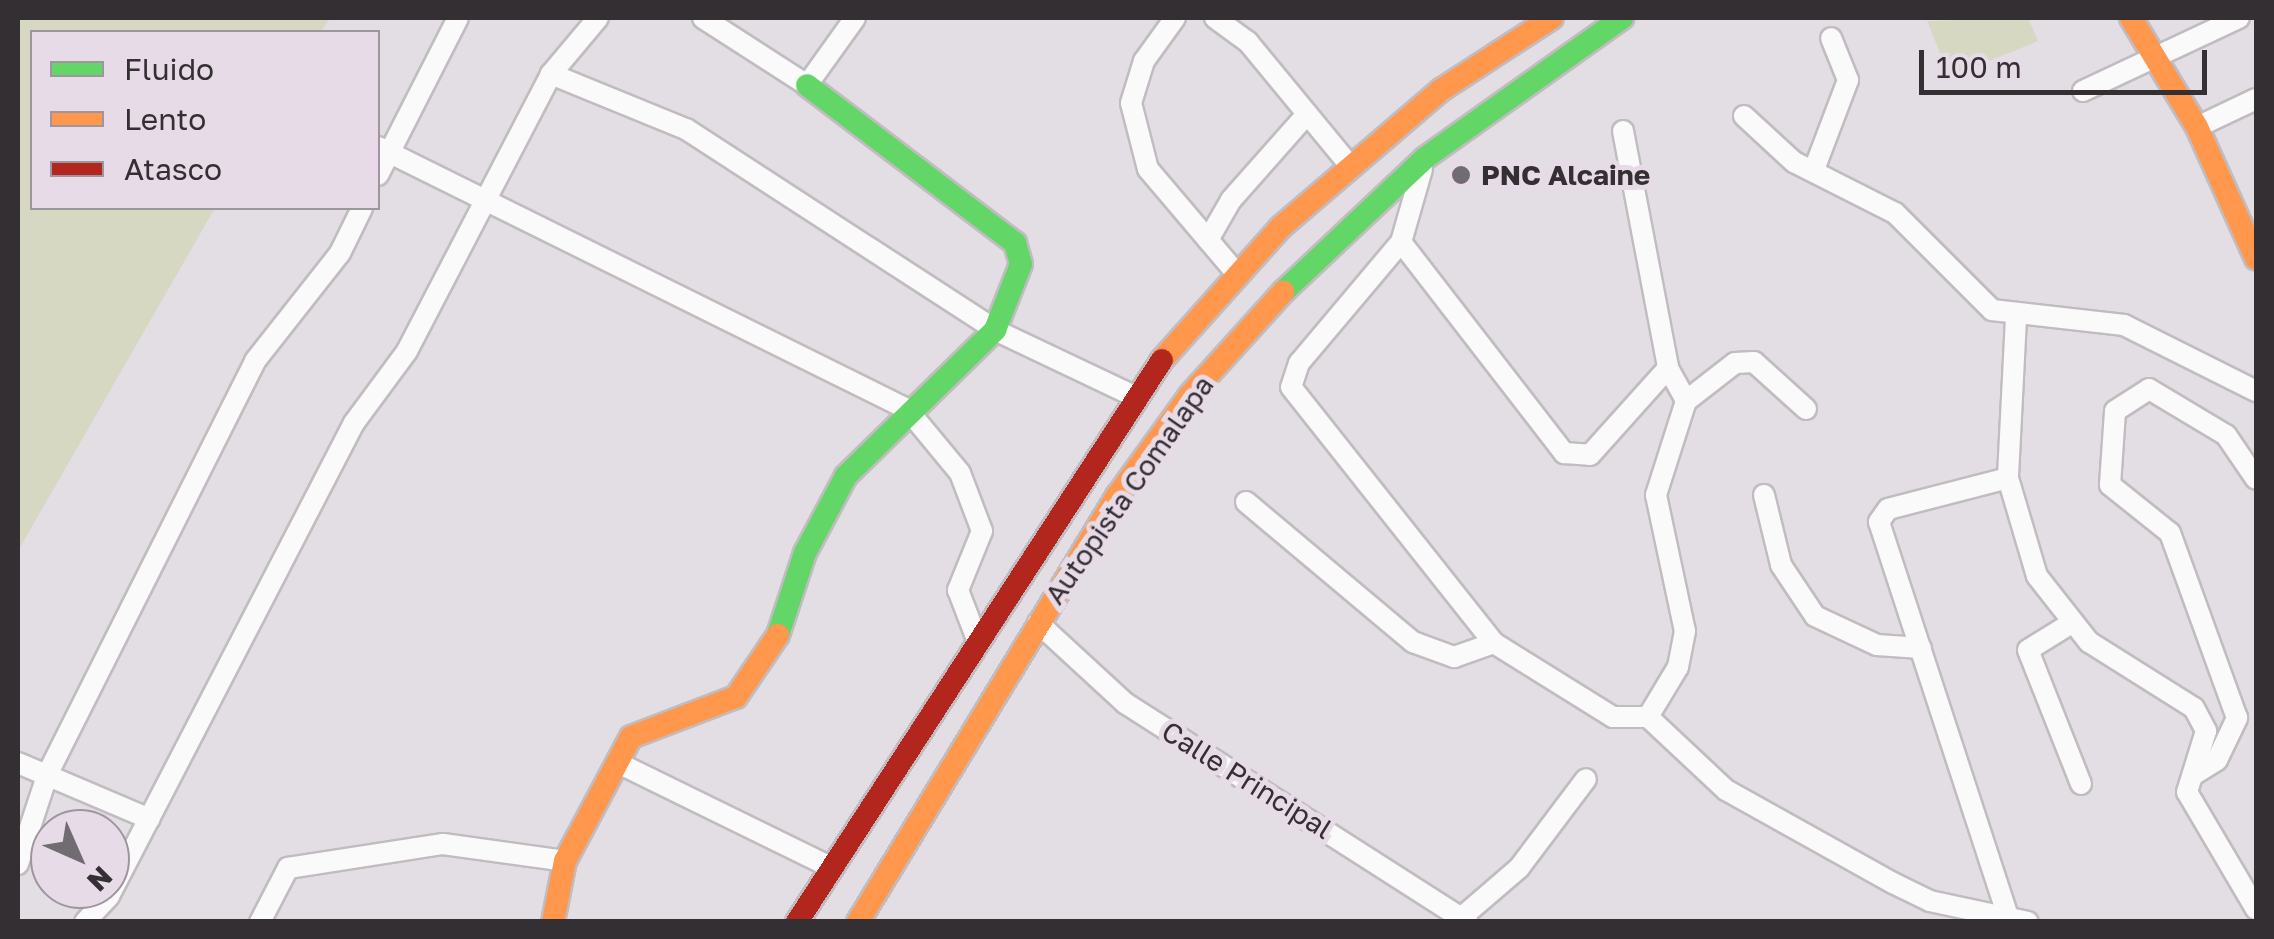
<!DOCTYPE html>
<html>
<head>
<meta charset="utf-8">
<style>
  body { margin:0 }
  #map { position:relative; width:2274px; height:939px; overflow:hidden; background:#e3dee3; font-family:"Golos Text",sans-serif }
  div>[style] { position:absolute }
  .green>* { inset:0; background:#d7d8c1 }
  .roads { filter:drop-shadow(2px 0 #c1bcc0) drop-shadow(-2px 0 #c1bcc0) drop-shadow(0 2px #c1bcc0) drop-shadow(0 -2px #c1bcc0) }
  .street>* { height:20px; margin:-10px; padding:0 10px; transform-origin:10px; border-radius:10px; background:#fbfafb }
  .fast>* { height:22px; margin:-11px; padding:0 11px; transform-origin:11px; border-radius:11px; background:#63d668 }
  .slow>* { height:22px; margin:-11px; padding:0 11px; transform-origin:11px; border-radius:11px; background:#ff974d }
  .jam>* { height:22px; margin:-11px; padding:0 11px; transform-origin:11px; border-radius:11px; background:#b3261e }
  .dots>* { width:28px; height:28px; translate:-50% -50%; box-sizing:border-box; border:5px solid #e6dbe6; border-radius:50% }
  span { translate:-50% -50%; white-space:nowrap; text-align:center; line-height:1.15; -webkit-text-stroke:10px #e6dbe6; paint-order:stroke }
  .poi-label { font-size:28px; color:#332f33; font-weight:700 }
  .left { translate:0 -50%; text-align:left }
  .street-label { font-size:28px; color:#332f33 }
  .frame { position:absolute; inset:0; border:20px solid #332f33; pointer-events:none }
  .legend { position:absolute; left:30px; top:30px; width:350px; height:180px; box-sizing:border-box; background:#e6dbe6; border:2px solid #9e969e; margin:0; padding:12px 18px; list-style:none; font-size:30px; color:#332f33 }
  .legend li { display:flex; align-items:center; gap:20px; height:50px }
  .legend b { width:50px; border:2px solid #9e969e }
  .north { position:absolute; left:30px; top:809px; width:100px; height:100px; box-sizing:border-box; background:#e6dbe6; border:2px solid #9e969e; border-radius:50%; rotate:135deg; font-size:28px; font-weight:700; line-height:40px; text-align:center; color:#332f33 }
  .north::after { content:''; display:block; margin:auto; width:35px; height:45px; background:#716c71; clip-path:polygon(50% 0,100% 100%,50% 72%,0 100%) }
  .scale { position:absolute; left:1919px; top:50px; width:288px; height:45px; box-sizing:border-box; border:5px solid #332f33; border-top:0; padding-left:12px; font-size:30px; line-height:35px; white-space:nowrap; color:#332f33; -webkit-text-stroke:8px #e6dbe6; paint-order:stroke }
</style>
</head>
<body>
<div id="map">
  <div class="green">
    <i style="clip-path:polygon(18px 18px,330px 18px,321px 32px,32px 32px,32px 208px,215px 208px,18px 551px)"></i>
    <i style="clip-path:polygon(2028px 18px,2038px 41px,1950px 77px,1927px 21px)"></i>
  </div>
  <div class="roads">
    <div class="street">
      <i style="left:703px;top:18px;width:124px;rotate:32.8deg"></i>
      <i style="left:807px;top:85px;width:82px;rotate:-54.4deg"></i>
      <i style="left:1175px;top:18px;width:53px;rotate:125.8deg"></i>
      <i style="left:1144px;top:61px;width:44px;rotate:107.2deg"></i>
      <i style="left:1131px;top:103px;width:68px;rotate:75.6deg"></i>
      <i style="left:1148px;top:169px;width:139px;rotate:49.7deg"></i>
      <i style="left:1215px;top:18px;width:41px;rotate:36deg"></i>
      <i style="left:1248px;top:42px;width:162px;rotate:50.5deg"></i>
      <i style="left:551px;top:74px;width:146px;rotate:22.2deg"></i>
      <i style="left:686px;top:129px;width:369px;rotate:33deg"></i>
      <i style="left:995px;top:330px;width:154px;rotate:25.4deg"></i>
      <i style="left:2083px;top:91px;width:172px;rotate:-25.1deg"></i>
      <i style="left:1744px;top:116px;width:68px;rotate:42.6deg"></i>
      <i style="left:1794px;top:162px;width:113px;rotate:26.8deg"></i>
      <i style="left:1895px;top:213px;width:137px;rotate:45deg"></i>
      <i style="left:1992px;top:310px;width:133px;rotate:6.5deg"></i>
      <i style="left:2124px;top:325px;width:148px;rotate:26.6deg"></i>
      <i style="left:2197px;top:127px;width:65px;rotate:-25.4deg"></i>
      <i style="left:1623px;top:131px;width:241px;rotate:79.2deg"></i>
      <i style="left:1668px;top:368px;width:38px;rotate:61deg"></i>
      <i style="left:1686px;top:401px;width:99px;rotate:107.7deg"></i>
      <i style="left:1656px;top:495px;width:139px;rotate:78deg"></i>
      <i style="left:1685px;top:631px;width:37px;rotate:101deg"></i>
      <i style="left:1678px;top:667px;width:58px;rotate:121deg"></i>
      <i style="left:1648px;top:717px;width:107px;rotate:43.1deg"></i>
      <i style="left:1726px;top:790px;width:191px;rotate:29.1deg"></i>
      <i style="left:1893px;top:883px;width:41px;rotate:25.9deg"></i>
      <i style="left:1930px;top:901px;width:100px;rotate:12.1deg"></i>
      <i style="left:378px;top:147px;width:590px;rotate:26.35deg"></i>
      <i style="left:907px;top:409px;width:83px;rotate:50.4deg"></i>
      <i style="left:960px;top:473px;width:62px;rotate:69.2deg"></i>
      <i style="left:982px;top:531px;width:64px;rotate:112.1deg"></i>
      <i style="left:958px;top:590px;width:50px;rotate:69deg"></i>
      <i style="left:1815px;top:167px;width:93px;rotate:-69.2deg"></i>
      <i style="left:1848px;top:80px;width:45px;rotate:-112deg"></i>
      <i style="left:1422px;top:169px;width:76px;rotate:106deg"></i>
      <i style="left:1401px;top:242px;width:267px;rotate:52.3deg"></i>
      <i style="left:1564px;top:453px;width:26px;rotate:4deg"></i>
      <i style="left:1590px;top:455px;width:117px;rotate:-48.1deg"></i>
      <i style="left:378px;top:175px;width:176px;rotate:-63deg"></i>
      <i style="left:1208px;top:240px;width:46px;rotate:-60.1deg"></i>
      <i style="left:1231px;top:200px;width:115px;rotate:-48.5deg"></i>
      <i style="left:1401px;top:242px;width:158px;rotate:130.1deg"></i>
      <i style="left:1299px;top:363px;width:25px;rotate:108deg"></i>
      <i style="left:1291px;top:387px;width:327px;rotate:51.6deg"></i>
      <i style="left:1494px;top:643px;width:140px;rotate:31.9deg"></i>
      <i style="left:1613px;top:717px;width:35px"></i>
      <i style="left:2016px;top:318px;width:160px;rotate:92.9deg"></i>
      <i style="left:2008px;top:478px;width:102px;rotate:73.5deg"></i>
      <i style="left:2037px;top:576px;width:84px;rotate:51.8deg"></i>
      <i style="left:2089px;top:642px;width:124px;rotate:32.2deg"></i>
      <i style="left:2194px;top:708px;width:26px;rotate:62deg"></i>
      <i style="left:2206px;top:731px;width:64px;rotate:107.3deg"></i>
      <i style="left:2187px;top:792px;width:136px;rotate:59.5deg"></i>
      <i style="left:1686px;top:401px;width:62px;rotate:-37.8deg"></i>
      <i style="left:1735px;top:363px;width:19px;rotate:-3deg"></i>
      <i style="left:1754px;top:362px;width:70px;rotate:42.1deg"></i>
      <i style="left:2008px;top:478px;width:124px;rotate:165.5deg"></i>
      <i style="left:1888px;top:509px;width:16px;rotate:125deg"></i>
      <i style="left:1879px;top:522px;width:415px;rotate:71.9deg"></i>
      <i style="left:1764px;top:495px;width:72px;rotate:76.3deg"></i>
      <i style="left:1781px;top:565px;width:61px;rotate:56.3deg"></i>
      <i style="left:1815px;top:616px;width:68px;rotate:25.1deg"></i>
      <i style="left:1877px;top:645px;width:44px;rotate:3.9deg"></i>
      <i style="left:1246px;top:502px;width:218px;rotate:40deg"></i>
      <i style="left:1413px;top:642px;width:44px;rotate:20.1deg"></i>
      <i style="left:1454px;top:657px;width:42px;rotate:-19.3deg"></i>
      <i style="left:1038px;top:623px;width:118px;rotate:42.6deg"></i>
      <i style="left:1125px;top:703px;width:407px;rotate:32.6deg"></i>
      <i style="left:2070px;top:624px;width:49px;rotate:148.2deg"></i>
      <i style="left:2028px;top:650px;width:144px;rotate:68.4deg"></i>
      <i style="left:18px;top:763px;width:143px;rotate:23deg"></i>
      <i style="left:620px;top:764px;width:234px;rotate:26.1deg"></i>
      <i style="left:2193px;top:775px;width:28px;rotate:-32deg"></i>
      <i style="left:2217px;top:760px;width:47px;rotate:-64.5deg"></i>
      <i style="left:2237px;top:718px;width:197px;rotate:-109.9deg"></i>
      <i style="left:2170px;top:533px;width:77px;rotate:-141.3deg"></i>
      <i style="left:2110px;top:485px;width:74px;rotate:-86.1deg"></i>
      <i style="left:2115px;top:411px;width:40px;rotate:-32.9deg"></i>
      <i style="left:2149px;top:389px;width:90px;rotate:30.9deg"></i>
      <i style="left:2226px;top:435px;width:53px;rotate:55.7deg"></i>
      <i style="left:18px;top:864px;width:96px;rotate:-71.8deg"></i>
      <i style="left:48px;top:773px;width:461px;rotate:-63.3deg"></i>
      <i style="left:255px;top:361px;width:137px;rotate:-51.8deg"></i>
      <i style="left:340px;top:253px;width:50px;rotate:-63.9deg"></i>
      <i style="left:1462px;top:917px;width:75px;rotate:-40.7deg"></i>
      <i style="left:1519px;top:868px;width:111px;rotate:-53deg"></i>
      <i style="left:85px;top:922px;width:35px;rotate:-47deg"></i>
      <i style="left:109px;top:896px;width:533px;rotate:-62.62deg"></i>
      <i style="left:354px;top:423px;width:89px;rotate:-53.6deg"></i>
      <i style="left:407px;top:351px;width:312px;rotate:-62.5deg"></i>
      <i style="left:551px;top:74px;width:73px;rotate:-50deg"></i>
      <i style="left:260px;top:922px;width:61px;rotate:-62.6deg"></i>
      <i style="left:288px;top:868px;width:157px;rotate:-8.8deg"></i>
      <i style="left:443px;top:844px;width:123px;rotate:7.9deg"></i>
    </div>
    <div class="fast">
      <i style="left:1283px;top:292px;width:195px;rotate:-43.3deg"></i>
      <i style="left:1425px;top:158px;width:242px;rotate:-35.4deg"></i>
      <i style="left:778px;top:635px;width:86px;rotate:-71.8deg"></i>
      <i style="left:805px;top:553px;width:87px;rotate:-62deg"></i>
      <i style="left:846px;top:476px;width:209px;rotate:-44.4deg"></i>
      <i style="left:995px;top:330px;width:71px;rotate:-68.5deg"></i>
      <i style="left:1021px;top:264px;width:22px;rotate:-106deg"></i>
      <i style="left:1015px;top:243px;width:261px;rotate:-142.8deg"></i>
    </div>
    <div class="slow">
      <i style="left:2131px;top:18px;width:127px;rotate:58.8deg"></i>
      <i style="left:2197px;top:127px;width:144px;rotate:65.8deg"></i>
      <i style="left:1162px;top:360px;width:178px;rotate:-48.2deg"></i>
      <i style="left:1281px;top:227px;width:211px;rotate:-40.6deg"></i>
      <i style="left:1441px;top:90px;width:132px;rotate:-33deg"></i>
      <i style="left:553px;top:922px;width:62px;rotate:-78.9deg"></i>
      <i style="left:565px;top:861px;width:140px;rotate:-62deg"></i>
      <i style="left:631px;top:737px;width:112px;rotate:-20.9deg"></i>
      <i style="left:736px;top:697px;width:75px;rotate:-55.9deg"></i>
      <i style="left:858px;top:922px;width:500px;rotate:-58.7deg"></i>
      <i style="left:1118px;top:495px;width:123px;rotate:-54.2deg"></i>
      <i style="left:1190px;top:395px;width:139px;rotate:-47.9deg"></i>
    </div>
    <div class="jam">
      <i style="left:797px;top:922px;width:670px;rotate:-57deg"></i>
    </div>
  </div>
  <div class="dots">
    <i style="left:1461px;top:175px;background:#716c71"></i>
  </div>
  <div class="poi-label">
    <span class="left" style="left:1481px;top:175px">PNC Alcaine</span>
  </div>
  <div class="street-label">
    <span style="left:1129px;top:490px;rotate:-55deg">Autopista Comalapa</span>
    <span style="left:1247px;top:780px;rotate:32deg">Calle Principal</span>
  </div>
  <div class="frame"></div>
  <ul class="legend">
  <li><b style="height:12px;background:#63d668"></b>Fluido</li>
  <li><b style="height:12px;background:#ff974d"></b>Lento</li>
  <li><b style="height:12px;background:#b3261e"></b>Atasco</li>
  </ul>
  <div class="north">N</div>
  <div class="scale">100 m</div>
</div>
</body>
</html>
